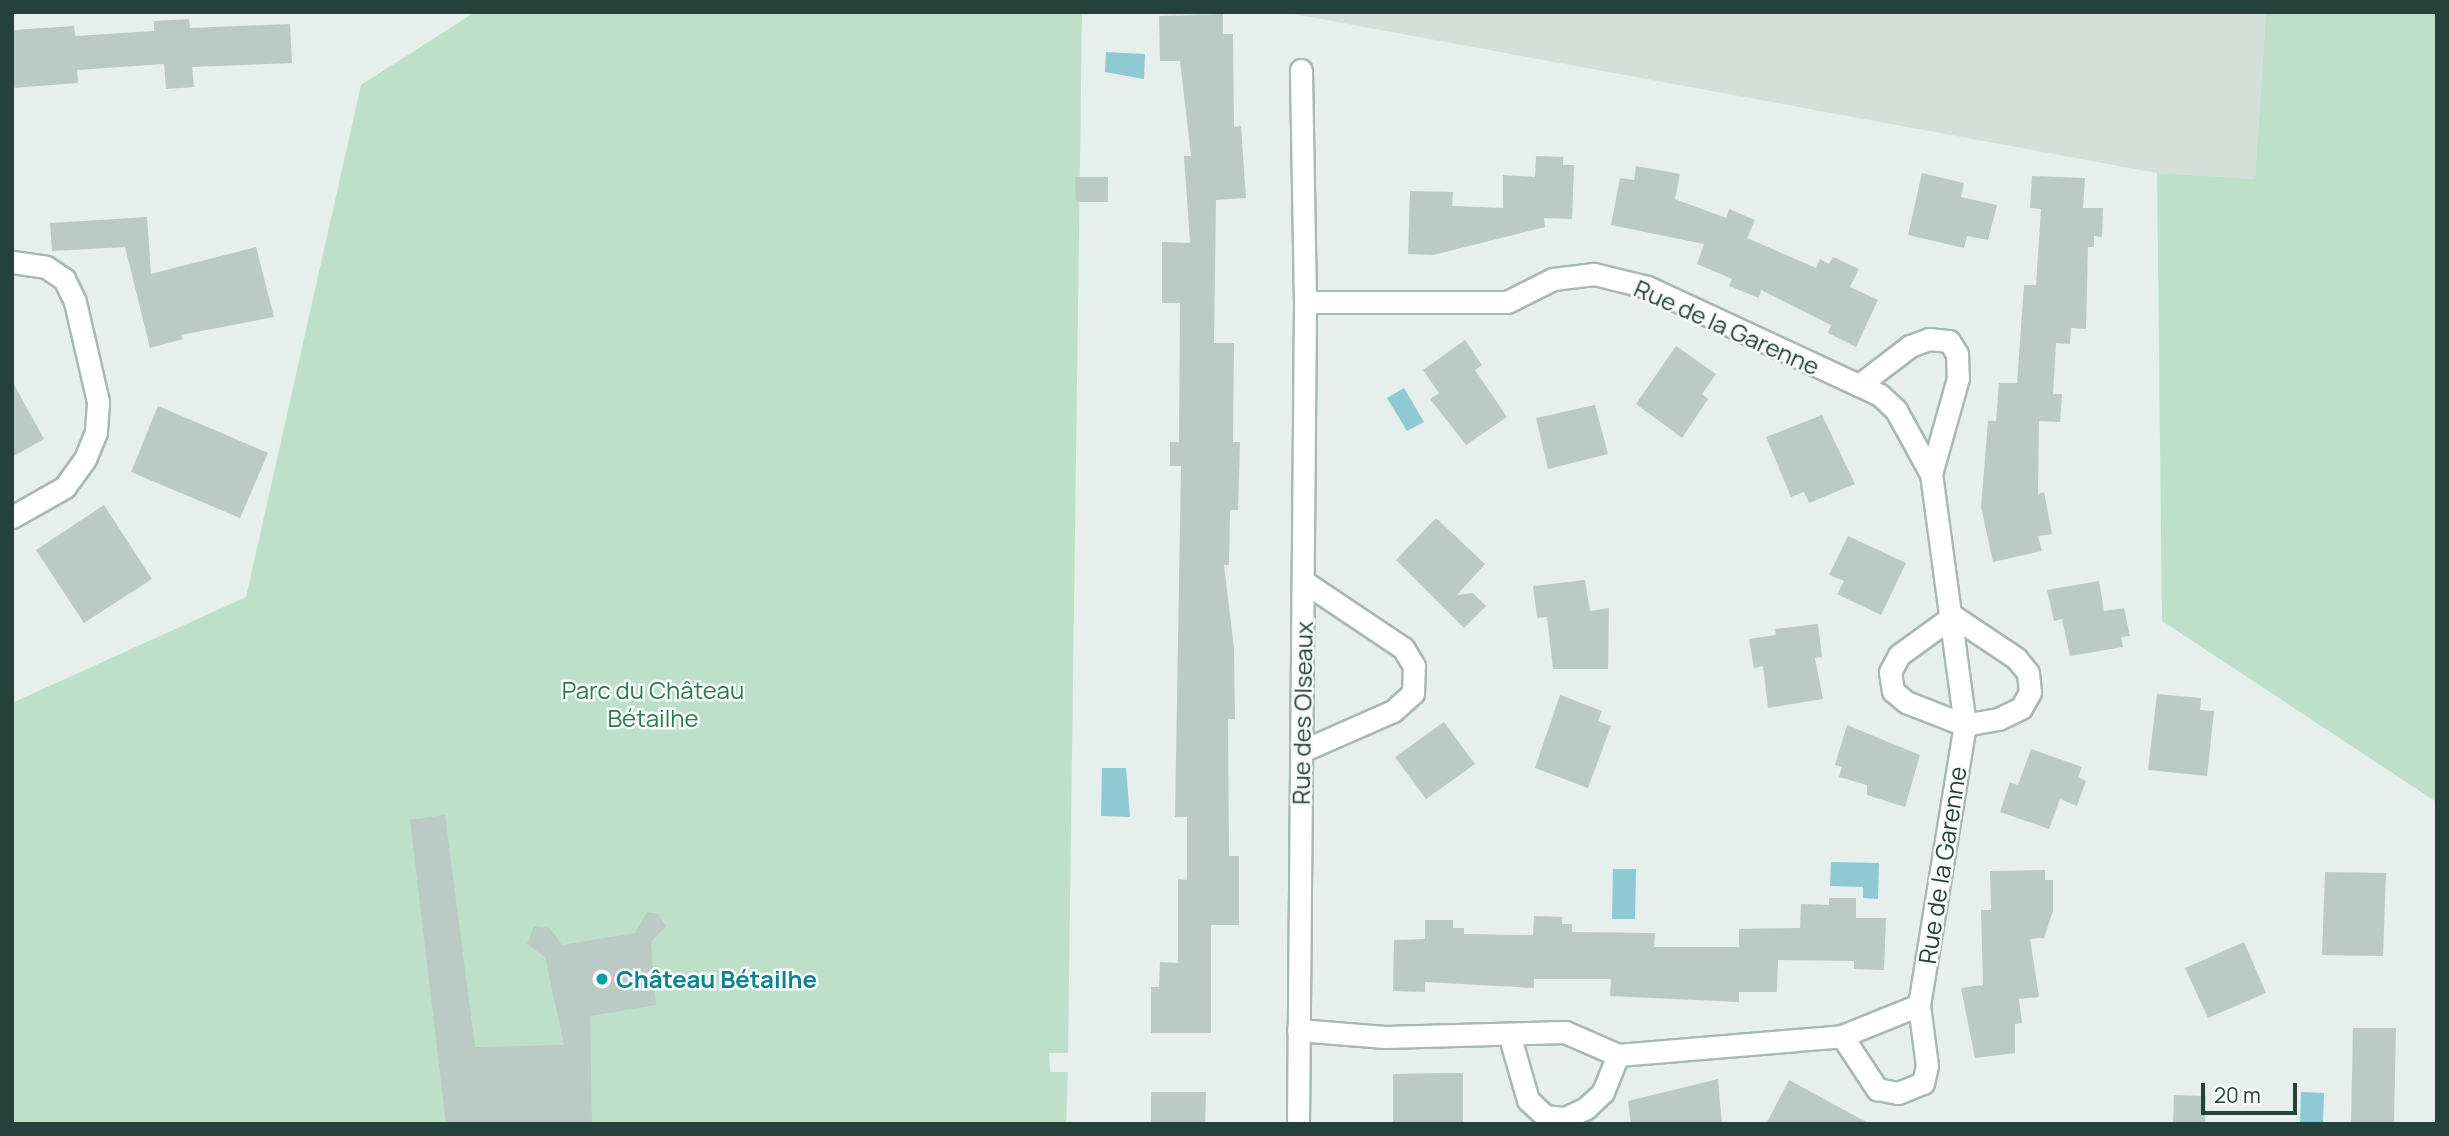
<!DOCTYPE html>
<html>
<head>
<meta charset="utf-8">
<style>
  body { margin:0 }
  #map { position:relative; width:2449px; height:1136px; overflow:hidden; background:#e6efeb; font-family:Manrope,sans-serif }
  div>[style] { position:absolute }
  .built>* { inset:0; background:#d4dfda }
  .green>* { inset:0; background:#bfe0c8 }
  .water>* { inset:0; background:#8ec9d4 }
  .building>* { inset:0; background:#bbcac4 }
  .roads { filter:drop-shadow(2px 0 #a8b8b2) drop-shadow(-2px 0 #a8b8b2) drop-shadow(0 2px #a8b8b2) drop-shadow(0 -2px #a8b8b2) }
  .street>* { height:21px; margin:-10.5px; padding:0 10.5px; transform-origin:10.5px; border-radius:10.5px; background:#fff }
  .dots>* { width:19px; height:19px; translate:-50% -50%; box-sizing:border-box; border:4px solid #f7fbf9; border-radius:50% }
  span { translate:-50% -50%; white-space:nowrap; text-align:center; line-height:1.15; -webkit-text-stroke:5px #f7fbf9; paint-order:stroke }
  .street-label { font-size:24px; color:#24423a }
  .park-label { font-size:24px; color:#2d7a4b }
  .culture-label { font-size:24px; color:#0d838f; font-weight:700 }
  .left { translate:0 -50%; text-align:left }
  .frame { position:absolute; inset:0; border:14px solid #24423a; pointer-events:none }
  .scale { position:absolute; left:2201px; top:1083px; width:96px; height:32px; box-sizing:border-box; border:4px solid #24423a; border-top:0; padding-left:9px; font-size:21px; line-height:24px; white-space:nowrap; color:#24423a; -webkit-text-stroke:5px #f7fbf9; paint-order:stroke }
</style>
</head>
<body>
<div id="map">
  <div class="built">
    <i style="clip-path:polygon(1283px 12px,2266px 12px,2255px 179px,2157px 173px)"></i>
  </div>
  <div class="green">
    <i style="clip-path:polygon(475px 12px,1082px 12px,1068px 1053px,1049px 1053px,1050px 1072px,1068px 1072px,1066px 1124px,12px 1124px,12px 703px,246px 597px,361px 85px)"></i>
    <i style="clip-path:polygon(2266px 12px,2437px 12px,2437px 807px,2435px 801px,2162px 621px,2157px 173px,2255px 179px)"></i>
  </div>
  <div class="water">
    <i style="clip-path:polygon(1106px 52px,1145px 54px,1144px 79px,1105px 72px)"></i>
    <i style="clip-path:polygon(1404px 388px,1424px 422px,1407px 431px,1387px 398px)"></i>
    <i style="clip-path:polygon(1102px 768px,1126px 768px,1130px 817px,1101px 816px)"></i>
    <i style="clip-path:polygon(1831px 862px,1879px 863px,1878px 899px,1863px 898px,1863px 887px,1830px 886px)"></i>
    <i style="clip-path:polygon(1613px 869px,1636px 869px,1635px 919px,1612px 919px)"></i>
    <i style="clip-path:polygon(2301px 1092px,2324px 1093px,2323px 1124px,2300px 1124px)"></i>
  </div>
  <div class="building">
    <i style="clip-path:polygon(1223px 14px,1223px 34px,1233px 34px,1234px 127px,1241px 126px,1246px 198px,1216px 200px,1214px 343px,1234px 343px,1233px 442px,1240px 442px,1238px 510px,1230px 510px,1229px 565px,1224px 565px,1234px 648px,1235px 719px,1228px 719px,1229px 856px,1239px 856px,1239px 925px,1211px 925px,1211px 1033px,1151px 1033px,1151px 987px,1159px 987px,1160px 962px,1178px 963px,1178px 879px,1187px 880px,1187px 817px,1175px 817px,1181px 466px,1170px 466px,1170px 442px,1179px 442px,1180px 303px,1162px 303px,1162px 242px,1190px 243px,1184px 156px,1191px 156px,1180px 61px,1160px 61px,1159px 16px)"></i>
    <i style="clip-path:polygon(189px 19px,190px 28px,290px 24px,292px 63px,192px 67px,194px 87px,166px 89px,164px 64px,77px 70px,78px 83px,12px 88px,12px 30px,74px 26px,75px 36px,154px 31px,154px 21px)"></i>
    <i style="clip-path:polygon(1536px 156px,1563px 157px,1563px 165px,1574px 165px,1572px 219px,1544px 218px,1545px 227px,1433px 255px,1408px 254px,1410px 191px,1453px 192px,1452px 206px,1503px 208px,1503px 175px,1535px 177px)"></i>
    <i style="clip-path:polygon(1636px 166px,1680px 174px,1675px 199px,1726px 218px,1729px 209px,1755px 220px,1747px 238px,1816px 268px,1820px 259px,1829px 264px,1833px 257px,1859px 269px,1850px 287px,1878px 300px,1856px 347px,1828px 333px,1831px 325px,1761px 290px,1759px 298px,1729px 286px,1732px 279px,1697px 264px,1704px 244px,1611px 225px,1620px 178px,1634px 180px)"></i>
    <i style="clip-path:polygon(1922px 173px,1964px 183px,1961px 197px,1997px 205px,1988px 240px,1967px 236px,1964px 248px,1908px 235px)"></i>
    <i style="clip-path:polygon(2032px 176px,2085px 178px,2083px 208px,2103px 208px,2102px 237px,2094px 236px,2094px 247px,2088px 247px,2086px 329px,2071px 328px,2070px 344px,2056px 343px,2053px 394px,2062px 394px,2060px 422px,2039px 421px,2038px 494px,2044px 492px,2052px 534px,2038px 536px,2042px 551px,1993px 562px,1981px 507px,1988px 421px,1996px 421px,1999px 383px,2017px 383px,2024px 285px,2036px 285px,2041px 209px,2030px 208px)"></i>
    <i style="clip-path:polygon(1075px 177px,1108px 177px,1108px 202px,1076px 202px)"></i>
    <i style="clip-path:polygon(147px 217px,151px 274px,256px 247px,274px 317px,181px 335px,183px 339px,150px 348px,125px 247px,52px 251px,50px 223px)"></i>
    <i style="clip-path:polygon(1465px 340px,1482px 365px,1475px 370px,1507px 417px,1466px 445px,1430px 399px,1439px 393px,1423px 370px)"></i>
    <i style="clip-path:polygon(1676px 346px,1716px 374px,1702px 394px,1708px 399px,1682px 438px,1636px 404px)"></i>
    <i style="clip-path:polygon(12px 381px,44px 439px,12px 457px)"></i>
    <i style="clip-path:polygon(1595px 405px,1608px 454px,1548px 469px,1536px 418px)"></i>
    <i style="clip-path:polygon(158px 406px,268px 453px,240px 518px,131px 472px)"></i>
    <i style="clip-path:polygon(1822px 415px,1855px 484px,1809px 503px,1804px 492px,1791px 497px,1766px 437px)"></i>
    <i style="clip-path:polygon(104px 505px,152px 579px,84px 623px,36px 550px)"></i>
    <i style="clip-path:polygon(1436px 518px,1485px 564px,1457px 595px,1473px 593px,1486px 606px,1464px 628px,1396px 560px)"></i>
    <i style="clip-path:polygon(1848px 536px,1906px 563px,1881px 615px,1837px 594px,1844px 581px,1829px 575px)"></i>
    <i style="clip-path:polygon(1585px 580px,1590px 611px,1609px 608px,1608px 669px,1553px 669px,1547px 617px,1537px 618px,1533px 586px)"></i>
    <i style="clip-path:polygon(2099px 581px,2104px 611px,2124px 608px,2130px 636px,2121px 637px,2123px 647px,2070px 656px,2062px 619px,2054px 621px,2047px 590px)"></i>
    <i style="clip-path:polygon(1818px 624px,1822px 657px,1815px 658px,1823px 699px,1768px 708px,1763px 666px,1754px 668px,1749px 639px,1776px 635px,1775px 629px)"></i>
    <i style="clip-path:polygon(2157px 694px,2201px 698px,2200px 710px,2214px 711px,2207px 776px,2148px 770px)"></i>
    <i style="clip-path:polygon(1560px 695px,1602px 711px,1598px 721px,1611px 726px,1588px 788px,1535px 768px)"></i>
    <i style="clip-path:polygon(1444px 722px,1475px 764px,1426px 799px,1395px 757px)"></i>
    <i style="clip-path:polygon(1847px 725px,1920px 755px,1905px 807px,1867px 795px,1867px 785px,1839px 777px,1842px 767px,1835px 765px)"></i>
    <i style="clip-path:polygon(2031px 749px,2082px 767px,2078px 777px,2086px 781px,2077px 806px,2060px 799px,2049px 829px,2000px 812px,2010px 782px,2018px 785px)"></i>
    <i style="clip-path:polygon(445px 815px,475px 1047px,564px 1045px,545px 957px,527px 944px,534px 926px,550px 928px,562px 945px,635px 933px,647px 912px,658px 914px,666px 926px,651px 942px,656px 1005px,590px 1016px,592px 1124px,446px 1124px,410px 820px)"></i>
    <i style="clip-path:polygon(2045px 870px,2045px 880px,2053px 880px,2053px 911px,2044px 938px,2030px 939px,2039px 997px,2019px 999px,2022px 1023px,2015px 1024px,2015px 1053px,1975px 1058px,1961px 988px,1983px 985px,1981px 910px,1991px 910px,1990px 871px)"></i>
    <i style="clip-path:polygon(2325px 872px,2386px 873px,2383px 956px,2322px 955px)"></i>
    <i style="clip-path:polygon(1829px 898px,1856px 898px,1856px 918px,1886px 918px,1884px 970px,1854px 969px,1854px 961px,1778px 960px,1777px 992px,1739px 992px,1739px 1002px,1610px 996px,1611px 979px,1534px 979px,1534px 988px,1425px 982px,1425px 992px,1393px 991px,1394px 940px,1425px 939px,1425px 920px,1453px 920px,1453px 928px,1464px 928px,1464px 934px,1533px 935px,1534px 916px,1562px 917px,1562px 924px,1572px 924px,1572px 932px,1655px 933px,1654px 947px,1739px 947px,1739px 929px,1800px 928px,1801px 904px,1829px 905px)"></i>
    <i style="clip-path:polygon(2244px 942px,2266px 993px,2208px 1018px,2185px 968px)"></i>
    <i style="clip-path:polygon(2353px 1028px,2396px 1028px,2394px 1124px,2351px 1124px)"></i>
    <i style="clip-path:polygon(1444px 1073px,1463px 1073px,1463px 1124px,1393px 1122px,1393px 1074px)"></i>
    <i style="clip-path:polygon(1718px 1079px,1722px 1124px,1631px 1124px,1628px 1101px)"></i>
    <i style="clip-path:polygon(1789px 1080px,1870px 1124px,1766px 1124px)"></i>
    <i style="clip-path:polygon(1151px 1092px,1206px 1092px,1205px 1124px,1151px 1124px)"></i>
    <i style="clip-path:polygon(2174px 1095px,2206px 1096px,2205px 1124px,2173px 1124px)"></i>
  </div>
  <div class="roads">
    <div class="street">
      <i style="left:12px;top:262px;width:34px;rotate:8deg"></i>
      <i style="left:46px;top:267px;width:22px;rotate:34deg"></i>
      <i style="left:64px;top:279px;width:25px;rotate:64deg"></i>
      <i style="left:75px;top:302px;width:103px;rotate:77deg"></i>
      <i style="left:98px;top:402px;width:30px;rotate:94deg"></i>
      <i style="left:96px;top:432px;width:29px;rotate:112deg"></i>
      <i style="left:85px;top:459px;width:34px;rotate:126deg"></i>
      <i style="left:65px;top:487px;width:61px;rotate:150.5deg"></i>
      <i style="left:1859px;top:385px;width:64px;rotate:-37.4deg"></i>
      <i style="left:1910px;top:346px;width:20px;rotate:-20deg"></i>
      <i style="left:1929px;top:339px;width:20px;rotate:6deg"></i>
      <i style="left:1949px;top:341px;width:15px;rotate:58deg"></i>
      <i style="left:1957px;top:354px;width:24px;rotate:88deg"></i>
      <i style="left:1958px;top:378px;width:100px;rotate:105.7deg"></i>
      <i style="left:1953px;top:616px;width:76px;rotate:33.7deg"></i>
      <i style="left:2016px;top:658px;width:19px;rotate:51deg"></i>
      <i style="left:2028px;top:673px;width:19px;rotate:84deg"></i>
      <i style="left:2030px;top:692px;width:18px;rotate:119deg"></i>
      <i style="left:2021px;top:708px;width:25px;rotate:154deg"></i>
      <i style="left:1998px;top:719px;width:34px;rotate:170deg"></i>
      <i style="left:1965px;top:725px;width:63px;rotate:-158.7deg"></i>
      <i style="left:1906px;top:702px;width:17px;rotate:-140deg"></i>
      <i style="left:1893px;top:691px;width:19px;rotate:-99deg"></i>
      <i style="left:1890px;top:672px;width:19px;rotate:-62deg"></i>
      <i style="left:1899px;top:655px;width:67px;rotate:-35.8deg"></i>
      <i style="left:1302px;top:751px;width:99px;rotate:-23.7deg"></i>
      <i style="left:1393px;top:711px;width:27px;rotate:-42deg"></i>
      <i style="left:1413px;top:693px;width:27px;rotate:-88deg"></i>
      <i style="left:1414px;top:666px;width:21px;rotate:-121deg"></i>
      <i style="left:1403px;top:648px;width:120px;rotate:-146.2deg"></i>
      <i style="left:1298px;top:1030px;width:87px;rotate:4.6deg"></i>
      <i style="left:1385px;top:1037px;width:180px;rotate:-1.6deg"></i>
      <i style="left:1565px;top:1032px;width:58px;rotate:23.5deg"></i>
      <i style="left:1618px;top:1055px;width:225px;rotate:-4.8deg"></i>
      <i style="left:1842px;top:1036px;width:83px;rotate:-21.9deg"></i>
      <i style="left:1919px;top:1005px;width:284px;rotate:-80.7deg"></i>
      <i style="left:1965px;top:725px;width:253px;rotate:-97.7deg"></i>
      <i style="left:1931px;top:474px;width:73px;rotate:-118.7deg"></i>
      <i style="left:1896px;top:410px;width:22px;rotate:-137deg"></i>
      <i style="left:1880px;top:395px;width:257px;rotate:-155.1deg"></i>
      <i style="left:1647px;top:287px;width:55px;rotate:-166.2deg"></i>
      <i style="left:1594px;top:274px;width:41px;rotate:173deg"></i>
      <i style="left:1553px;top:279px;width:51px;rotate:153.4deg"></i>
      <i style="left:1507px;top:302px;width:202px;rotate:180deg"></i>
      <i style="left:1509px;top:1034px;width:69px;rotate:73.9deg"></i>
      <i style="left:1528px;top:1100px;width:23px;rotate:43deg"></i>
      <i style="left:1545px;top:1116px;width:20px;rotate:6deg"></i>
      <i style="left:1565px;top:1118px;width:23px;rotate:-25deg"></i>
      <i style="left:1586px;top:1108px;width:23px;rotate:-43deg"></i>
      <i style="left:1603px;top:1092px;width:40px;rotate:-68deg"></i>
      <i style="left:1842px;top:1036px;width:64px;rotate:56.6deg"></i>
      <i style="left:1877px;top:1089px;width:21px;rotate:11deg"></i>
      <i style="left:1898px;top:1093px;width:27px;rotate:-22deg"></i>
      <i style="left:1923px;top:1083px;width:17px;rotate:-77deg"></i>
      <i style="left:1927px;top:1066px;width:62px;rotate:-97.5deg"></i>
      <i style="left:1298px;top:1124px;width:822px;rotate:-89.51deg"></i>
      <i style="left:1305px;top:302px;width:232px;rotate:-91deg"></i>
    </div>
  </div>
  <div class="dots">
    <i style="left:602px;top:979px;background:#0f9aa8"></i>
  </div>
  <div class="street-label">
    <span style="left:1727px;top:327px;rotate:24deg">Rue de la Garenne</span>
    <span style="left:1302px;top:713px;rotate:-89deg">Rue des OIseaux</span>
    <span style="left:1942px;top:865px;rotate:-81deg">Rue de la Garenne</span>
  </div>
  <div class="park-label">
    <span style="left:653px;top:704px">Parc du Château<br>Bétailhe</span>
  </div>
  <div class="culture-label">
    <span class="left" style="left:616px;top:979px">Château Bétailhe</span>
  </div>
  <div class="frame"></div>
  <div class="scale">20 m</div>
</div>
</body>
</html>
